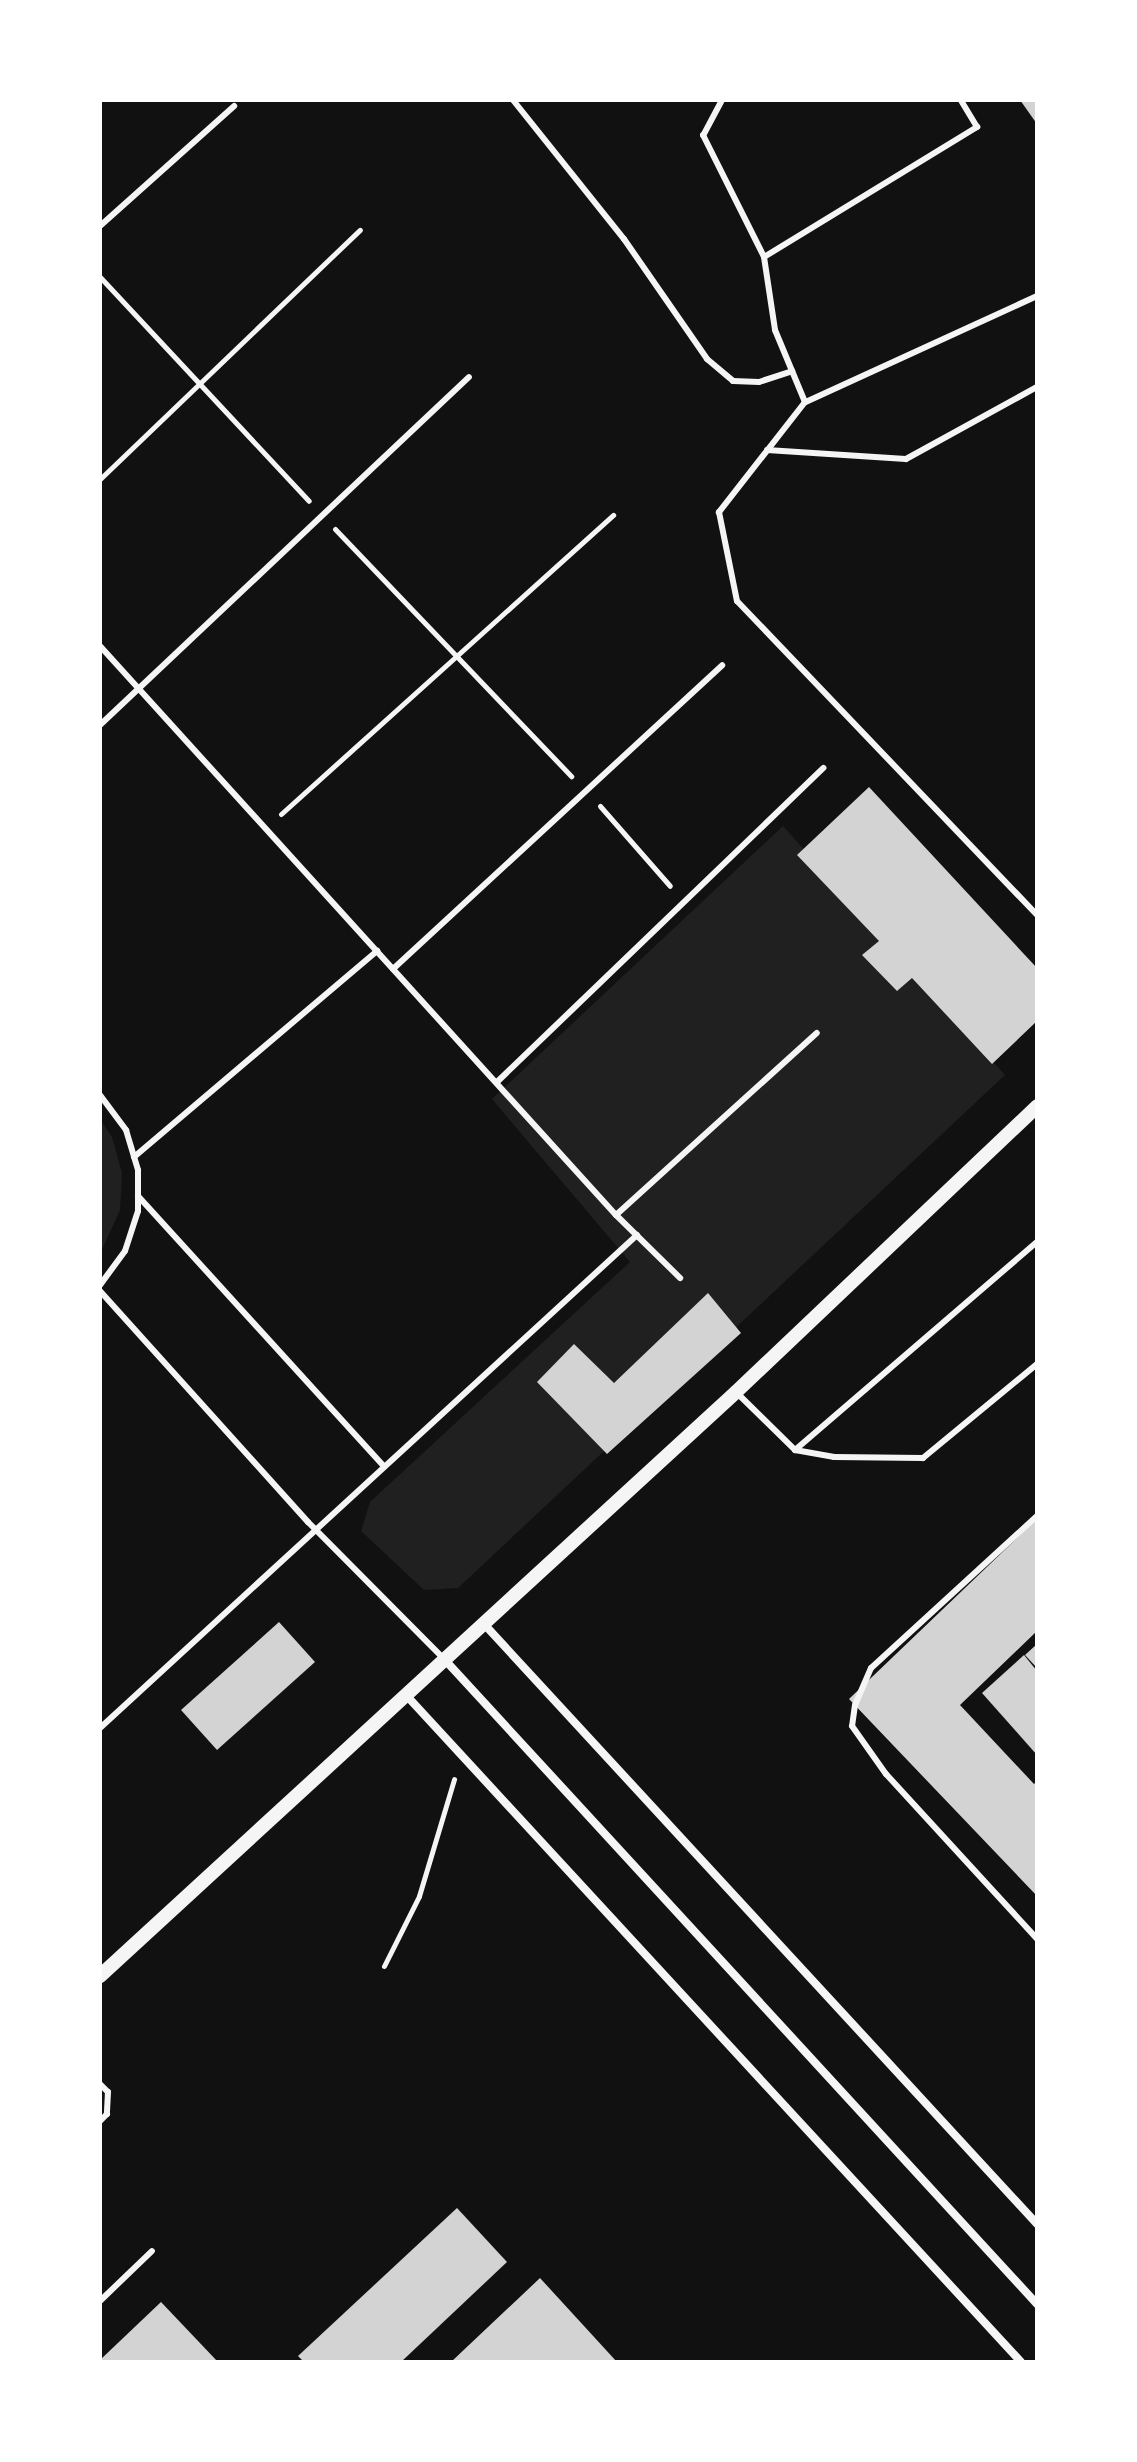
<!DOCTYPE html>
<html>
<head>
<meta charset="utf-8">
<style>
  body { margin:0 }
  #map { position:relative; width:1137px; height:2462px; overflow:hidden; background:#111; font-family:Manrope,sans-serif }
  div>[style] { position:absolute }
  .green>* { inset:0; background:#202020 }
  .building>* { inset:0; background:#d3d3d3 }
  .path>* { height:5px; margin:-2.5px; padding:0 2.5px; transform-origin:2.5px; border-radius:2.5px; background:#f5f5f5 }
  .service>* { height:6px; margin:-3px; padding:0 3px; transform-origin:3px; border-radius:3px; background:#f5f5f5 }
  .minor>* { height:8px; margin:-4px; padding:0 4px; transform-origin:4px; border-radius:4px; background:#f5f5f5 }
  .tertiary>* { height:14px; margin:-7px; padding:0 7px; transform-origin:7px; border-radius:7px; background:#f5f5f5 }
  span { translate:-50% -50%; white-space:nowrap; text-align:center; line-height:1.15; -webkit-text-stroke:8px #fff; paint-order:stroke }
  .frame { position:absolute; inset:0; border:102px solid #fff; pointer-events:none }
</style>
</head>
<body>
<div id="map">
  <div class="green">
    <i style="clip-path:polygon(783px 826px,1005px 1075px,458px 1588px,424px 1590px,361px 1531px,370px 1502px,630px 1262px,492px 1099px)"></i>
    <i style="clip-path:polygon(100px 1119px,112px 1137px,122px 1173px,120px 1210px,100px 1254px)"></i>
  </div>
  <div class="building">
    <i style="clip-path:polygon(1020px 100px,1037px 100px,1037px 124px)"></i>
    <i style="clip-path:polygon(869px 787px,1037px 968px,1037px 1021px,992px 1064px,912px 978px,897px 991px,862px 955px,879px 941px,797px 855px)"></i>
    <i style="clip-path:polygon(708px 1293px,741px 1333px,607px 1454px,537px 1382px,574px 1344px,614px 1383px)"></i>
    <i style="clip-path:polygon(1037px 1519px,1037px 1631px,960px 1705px,1034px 1784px,1037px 1781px,1037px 1896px,849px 1699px)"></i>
    <i style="clip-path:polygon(279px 1622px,315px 1662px,217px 1750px,181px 1710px)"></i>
    <i style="clip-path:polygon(1037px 1644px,1037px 1668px,1025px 1655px)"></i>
    <i style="clip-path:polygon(1024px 1655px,1037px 1671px,1037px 1755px,982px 1693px)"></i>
    <i style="clip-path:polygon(457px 2208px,507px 2262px,401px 2362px,304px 2362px,298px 2356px)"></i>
    <i style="clip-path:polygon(540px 2278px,617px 2362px,451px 2362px,521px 2296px)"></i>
    <i style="clip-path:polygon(161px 2302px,218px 2362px,100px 2362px,100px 2360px)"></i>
  </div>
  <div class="path">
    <i style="left:100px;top:277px;width:306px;rotate:47deg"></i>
    <i style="left:100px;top:479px;width:360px;rotate:-43.8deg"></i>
    <i style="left:335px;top:529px;width:342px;rotate:46.3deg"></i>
    <i style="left:600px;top:806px;width:106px;rotate:48.8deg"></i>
    <i style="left:281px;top:814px;width:447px;rotate:-42deg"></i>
    <i style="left:384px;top:1966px;width:78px;rotate:-63.4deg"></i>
    <i style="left:419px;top:1896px;width:122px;rotate:-73.3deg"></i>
  </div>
  <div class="service">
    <i style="left:513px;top:100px;width:178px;rotate:51.4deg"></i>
    <i style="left:624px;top:239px;width:146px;rotate:55.3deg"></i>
    <i style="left:707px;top:359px;width:34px;rotate:40deg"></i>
    <i style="left:733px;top:381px;width:26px;rotate:2deg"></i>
    <i style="left:759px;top:382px;width:35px;rotate:-18deg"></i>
    <i style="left:722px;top:100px;width:40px;rotate:118deg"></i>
    <i style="left:703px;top:135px;width:136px;rotate:63.4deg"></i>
    <i style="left:764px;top:257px;width:74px;rotate:81.4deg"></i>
    <i style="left:775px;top:330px;width:78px;rotate:67.4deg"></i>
    <i style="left:100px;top:226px;width:180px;rotate:-41.8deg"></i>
    <i style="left:764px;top:257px;width:250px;rotate:-31.4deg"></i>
    <i style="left:977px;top:127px;width:31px;rotate:-121deg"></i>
    <i style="left:1037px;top:296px;width:255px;rotate:155.4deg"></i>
    <i style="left:805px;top:402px;width:140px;rotate:128deg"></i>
    <i style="left:719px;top:512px;width:91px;rotate:78.6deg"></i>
    <i style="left:737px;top:601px;width:434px;rotate:46.3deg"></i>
    <i style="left:767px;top:450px;width:139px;rotate:3.7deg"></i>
    <i style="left:906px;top:459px;width:149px;rotate:-28.8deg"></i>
    <i style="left:100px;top:646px;width:768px;rotate:47.8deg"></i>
    <i style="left:616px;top:1215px;width:90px;rotate:44.5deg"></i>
    <i style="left:100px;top:725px;width:507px;rotate:-43.32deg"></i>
    <i style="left:393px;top:969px;width:448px;rotate:-42.7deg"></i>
    <i style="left:497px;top:1082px;width:453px;rotate:-43.9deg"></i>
    <i style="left:100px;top:1095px;width:44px;rotate:53.4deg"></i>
    <i style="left:126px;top:1130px;width:42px;rotate:73.3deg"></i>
    <i style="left:138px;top:1170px;width:41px;rotate:90deg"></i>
    <i style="left:138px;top:1211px;width:42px;rotate:108deg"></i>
    <i style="left:125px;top:1251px;width:42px;rotate:126.3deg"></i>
    <i style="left:134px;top:1157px;width:319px;rotate:-40.3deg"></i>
    <i style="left:138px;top:1196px;width:365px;rotate:47.7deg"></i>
    <i style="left:616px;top:1215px;width:271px;rotate:-42.2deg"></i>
    <i style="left:100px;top:1291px;width:311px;rotate:48deg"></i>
    <i style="left:308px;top:1522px;width:194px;rotate:45.2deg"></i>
    <i style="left:736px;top:1392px;width:83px;rotate:44.5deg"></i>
    <i style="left:795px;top:1450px;width:40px;rotate:10deg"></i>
    <i style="left:834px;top:1457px;width:89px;rotate:0.6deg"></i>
    <i style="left:923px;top:1458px;width:148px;rotate:-39.5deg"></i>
    <i style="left:795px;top:1450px;width:319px;rotate:-40.7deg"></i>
    <i style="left:1037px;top:1516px;width:225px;rotate:137.5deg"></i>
    <i style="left:871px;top:1668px;width:40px;rotate:113.4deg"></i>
    <i style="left:855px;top:1705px;width:21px;rotate:98deg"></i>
    <i style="left:852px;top:1726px;width:59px;rotate:54.7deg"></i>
    <i style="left:886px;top:1774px;width:224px;rotate:47.5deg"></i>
    <i style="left:100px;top:1728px;width:729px;rotate:-42.55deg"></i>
    <i style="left:100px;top:2084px;width:11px;rotate:45deg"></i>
    <i style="left:108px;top:2092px;width:22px;rotate:93deg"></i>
    <i style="left:107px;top:2114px;width:10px;rotate:135deg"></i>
    <i style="left:100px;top:2301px;width:72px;rotate:-43.9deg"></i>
  </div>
  <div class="minor">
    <i style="left:484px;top:1624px;width:816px;rotate:47.33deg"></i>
    <i style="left:445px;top:1660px;width:875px;rotate:47.41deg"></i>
    <i style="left:406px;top:1695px;width:907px;rotate:47.32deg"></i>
  </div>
  <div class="tertiary">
    <i style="left:100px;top:1976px;width:863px;rotate:-42.56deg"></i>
    <i style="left:736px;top:1392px;width:415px;rotate:-43.5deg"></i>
  </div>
  <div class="frame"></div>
</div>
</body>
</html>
